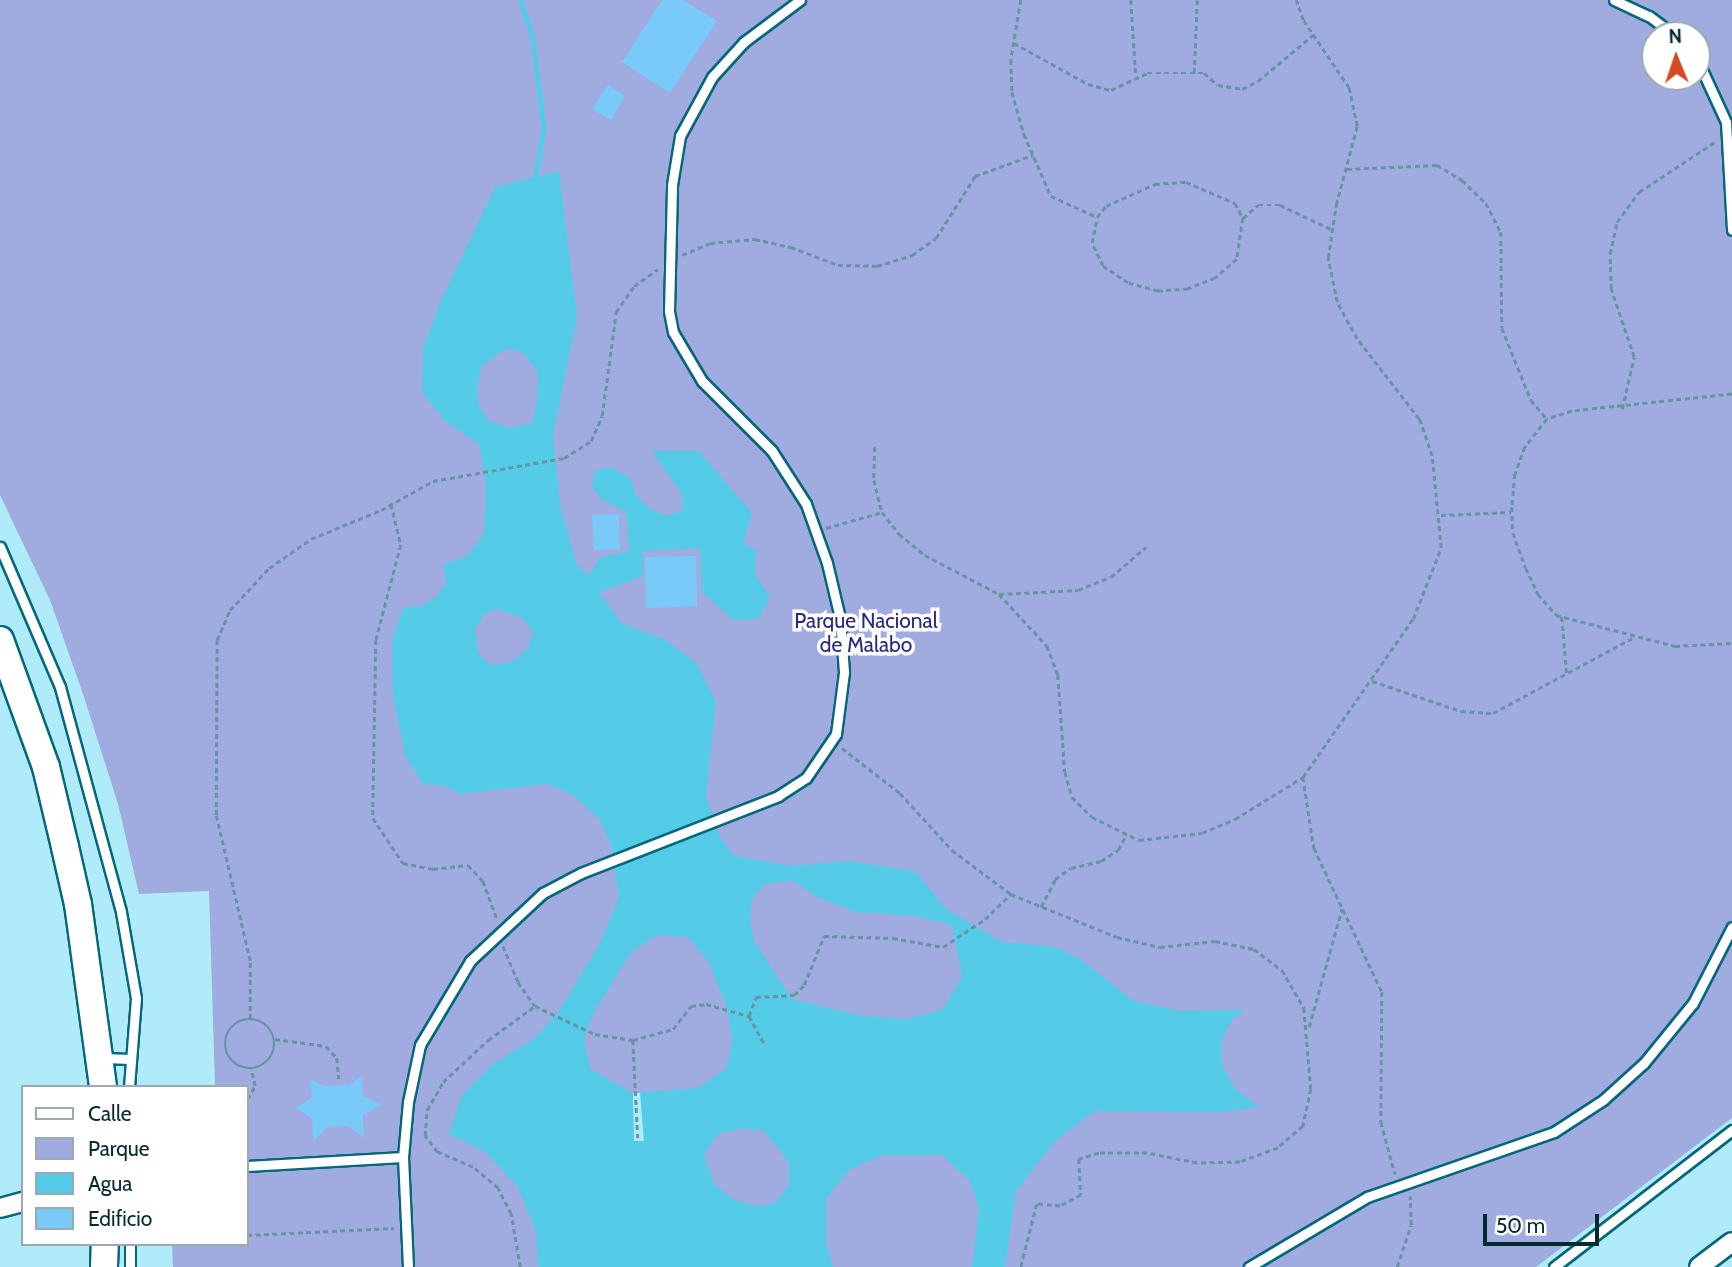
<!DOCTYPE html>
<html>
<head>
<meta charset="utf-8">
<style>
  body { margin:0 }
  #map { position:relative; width:1732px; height:1267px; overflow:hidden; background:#b0ebfa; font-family:Cabin,sans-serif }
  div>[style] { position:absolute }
  .green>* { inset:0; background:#a0abdf }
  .water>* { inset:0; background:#54cbe7 }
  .pier>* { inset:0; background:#b0ebfa }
  .stream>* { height:4.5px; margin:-2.25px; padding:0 2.25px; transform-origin:2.25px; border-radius:2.25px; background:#54cbe7 }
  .building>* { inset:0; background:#79caf9 }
  .path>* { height:2.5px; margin-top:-1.25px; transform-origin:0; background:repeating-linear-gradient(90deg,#6595a1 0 5px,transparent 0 8.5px) }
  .path>.ring { margin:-1.25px; padding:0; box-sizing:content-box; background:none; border:2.5px solid #6595a1; border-radius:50% }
  .roads { filter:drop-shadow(2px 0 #05687a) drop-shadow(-2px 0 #05687a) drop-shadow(0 2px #05687a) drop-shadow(0 -2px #05687a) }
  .lane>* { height:9px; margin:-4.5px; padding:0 4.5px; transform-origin:4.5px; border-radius:4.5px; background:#fff }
  .street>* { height:18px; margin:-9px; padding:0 9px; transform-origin:9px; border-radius:9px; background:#fff }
  .secondary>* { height:26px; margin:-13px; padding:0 13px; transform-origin:13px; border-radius:13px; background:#fff }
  span { translate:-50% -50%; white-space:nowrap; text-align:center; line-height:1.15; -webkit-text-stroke:7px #fff; paint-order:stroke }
  .park-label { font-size:21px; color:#28297f }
  .legend { position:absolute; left:21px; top:1085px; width:228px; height:161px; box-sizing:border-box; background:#fff; border:2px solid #9baaad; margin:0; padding:9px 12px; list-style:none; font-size:21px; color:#062a32 }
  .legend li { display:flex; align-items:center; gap:14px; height:35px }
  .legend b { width:35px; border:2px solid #9baaad }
  .north { position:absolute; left:1641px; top:21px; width:70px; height:70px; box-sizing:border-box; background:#fff; border:2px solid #9baaad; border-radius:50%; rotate:358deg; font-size:19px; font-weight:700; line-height:28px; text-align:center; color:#062a32 }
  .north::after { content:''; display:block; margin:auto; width:24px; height:32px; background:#d44a26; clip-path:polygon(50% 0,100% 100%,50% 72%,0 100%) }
  .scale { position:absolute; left:1483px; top:1214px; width:116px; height:32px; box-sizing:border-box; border:4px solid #062a32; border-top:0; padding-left:9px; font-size:21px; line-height:24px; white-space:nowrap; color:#062a32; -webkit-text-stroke:5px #fff; paint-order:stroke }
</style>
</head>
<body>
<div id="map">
  <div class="green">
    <i style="clip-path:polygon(evenodd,0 0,1732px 0,1732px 1118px,1536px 1267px,173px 1267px,172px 1244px,247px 1244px,247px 1087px,215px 1087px,209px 891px,139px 894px,118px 804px,83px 694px,50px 600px,0 495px,0 0,1655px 35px,1697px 35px,1697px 77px,1655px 77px,1655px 35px)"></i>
  </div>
  <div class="water">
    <i style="clip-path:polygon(evenodd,559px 171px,577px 317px,553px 434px,560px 504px,576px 563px,585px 574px,593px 571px,599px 558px,629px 551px,626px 512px,601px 499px,592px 486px,595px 471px,611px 467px,630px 478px,636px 495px,649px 508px,666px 516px,682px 511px,682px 494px,652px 451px,699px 451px,752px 513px,743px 543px,756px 550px,755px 573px,770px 598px,758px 619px,733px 620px,702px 592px,700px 548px,643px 551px,643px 576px,599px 592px,622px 624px,664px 639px,697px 664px,716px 702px,706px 798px,721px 839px,734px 856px,792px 866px,848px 861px,915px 871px,946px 909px,1002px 942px,1056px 947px,1080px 959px,1134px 1001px,1179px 1011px,1245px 1010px,1233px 1018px,1221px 1041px,1222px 1065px,1234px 1088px,1259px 1107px,1219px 1112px,1095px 1111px,1055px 1141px,1016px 1191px,1005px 1267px,972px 1267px,979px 1208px,970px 1181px,942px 1155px,883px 1155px,849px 1170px,826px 1199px,826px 1242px,833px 1267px,538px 1267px,536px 1232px,518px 1187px,485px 1152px,449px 1134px,461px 1097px,493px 1064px,534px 1039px,558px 1013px,600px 943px,619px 897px,611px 845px,600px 820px,573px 795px,548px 784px,460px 794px,446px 786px,423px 784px,405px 755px,393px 695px,392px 641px,403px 608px,422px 606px,437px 596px,446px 583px,443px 564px,466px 557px,484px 534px,486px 485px,479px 444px,444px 420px,422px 392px,423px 348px,440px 303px,495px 187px,559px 171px,507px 348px,523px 353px,537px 371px,538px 396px,532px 423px,509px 428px,488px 420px,479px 405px,477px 388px,481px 366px,507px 348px,559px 171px,497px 609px,523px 618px,533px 633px,528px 648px,515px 660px,497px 665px,487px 663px,478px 652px,475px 629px,484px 614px,497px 609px,559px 171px,793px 881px,817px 897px,857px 912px,915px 916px,952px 925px,962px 977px,942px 1010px,907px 1019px,862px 1016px,792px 999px,754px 941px,750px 920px,751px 901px,764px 884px,793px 881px,559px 171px,657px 935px,688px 937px,709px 963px,728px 1010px,732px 1044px,726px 1069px,697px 1088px,633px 1093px,590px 1069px,584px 1038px,594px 1012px,631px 952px,657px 935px,559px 171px,743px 1128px,764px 1131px,789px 1162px,789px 1186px,775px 1203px,757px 1206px,734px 1200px,714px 1184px,704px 1155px,718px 1134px,743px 1128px)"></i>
  </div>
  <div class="pier">
    <i style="clip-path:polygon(633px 1093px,640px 1093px,644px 1141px,634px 1141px)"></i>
  </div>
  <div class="stream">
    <i style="left:521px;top:0;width:41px;rotate:72.9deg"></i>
    <i style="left:533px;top:39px;width:90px;rotate:83deg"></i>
    <i style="left:544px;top:128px;width:49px;rotate:99.5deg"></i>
  </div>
  <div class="building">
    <i style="clip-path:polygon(662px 0,683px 0,717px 21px,670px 93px,622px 62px)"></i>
    <i style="clip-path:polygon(608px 85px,625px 96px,611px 120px,592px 109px)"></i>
    <i style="clip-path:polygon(619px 514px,620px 549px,594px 550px,592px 515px)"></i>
    <i style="clip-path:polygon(696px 556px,697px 606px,646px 608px,645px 557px)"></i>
    <i style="clip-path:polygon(362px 1076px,363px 1096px,382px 1105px,363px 1115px,364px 1138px,348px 1126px,327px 1127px,313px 1141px,312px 1118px,295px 1108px,312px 1098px,310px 1079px,325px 1086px,349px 1085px)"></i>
  </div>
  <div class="path">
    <i style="left:1021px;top:0;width:61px;rotate:99.5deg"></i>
    <i style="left:1011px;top:60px;width:32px;rotate:88deg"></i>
    <i style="left:1012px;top:92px;width:44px;rotate:74.1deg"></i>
    <i style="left:1024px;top:134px;width:68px;rotate:66.5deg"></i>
    <i style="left:1051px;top:196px;width:51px;rotate:24.5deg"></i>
    <i style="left:1131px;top:0;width:77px;rotate:86.3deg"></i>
    <i style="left:1014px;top:43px;width:85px;rotate:29deg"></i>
    <i style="left:1088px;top:84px;width:24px;rotate:15deg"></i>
    <i style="left:1111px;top:90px;width:40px;rotate:-25deg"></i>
    <i style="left:1147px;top:73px;width:57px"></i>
    <i style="left:1204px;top:73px;width:18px;rotate:41deg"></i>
    <i style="left:1218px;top:85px;width:24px;rotate:9deg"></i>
    <i style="left:1242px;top:89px;width:18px;rotate:-27deg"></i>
    <i style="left:1258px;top:81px;width:72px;rotate:-39.9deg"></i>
    <i style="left:1194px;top:73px;width:73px;rotate:-87.6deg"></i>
    <i style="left:1347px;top:169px;width:90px;rotate:-2.5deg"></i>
    <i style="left:1437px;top:165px;width:29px;rotate:31deg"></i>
    <i style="left:1462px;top:180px;width:33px;rotate:44deg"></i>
    <i style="left:1486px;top:203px;width:33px;rotate:63deg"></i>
    <i style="left:1501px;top:232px;width:96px;rotate:89.4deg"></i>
    <i style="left:1502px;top:328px;width:78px;rotate:68.1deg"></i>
    <i style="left:1531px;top:400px;width:25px;rotate:50deg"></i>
    <i style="left:1186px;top:182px;width:53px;rotate:23.2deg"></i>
    <i style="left:1235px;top:203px;width:17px;rotate:62deg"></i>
    <i style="left:1243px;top:218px;width:41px;rotate:98.3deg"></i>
    <i style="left:1237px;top:259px;width:29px;rotate:139deg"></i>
    <i style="left:1215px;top:278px;width:29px;rotate:158deg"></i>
    <i style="left:1188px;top:289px;width:30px;rotate:176deg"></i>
    <i style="left:1158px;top:291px;width:31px;rotate:-165deg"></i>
    <i style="left:1128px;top:283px;width:30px;rotate:-146deg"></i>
    <i style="left:1103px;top:266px;width:25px;rotate:-116deg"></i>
    <i style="left:1092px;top:243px;width:26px;rotate:-79deg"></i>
    <i style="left:1097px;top:217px;width:14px;rotate:-51deg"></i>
    <i style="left:1106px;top:206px;width:54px;rotate:-24.2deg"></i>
    <i style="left:1155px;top:184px;width:31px;rotate:-4deg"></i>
    <i style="left:1243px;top:218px;width:20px;rotate:-41deg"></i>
    <i style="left:1258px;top:205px;width:22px"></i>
    <i style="left:1280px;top:205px;width:56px;rotate:25.2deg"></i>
    <i style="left:682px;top:255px;width:30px;rotate:-23deg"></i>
    <i style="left:710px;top:243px;width:45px;rotate:-5.1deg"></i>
    <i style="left:755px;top:239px;width:37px;rotate:13deg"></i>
    <i style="left:791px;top:247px;width:50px;rotate:21deg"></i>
    <i style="left:838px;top:265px;width:39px;rotate:1deg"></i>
    <i style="left:877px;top:266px;width:37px;rotate:-17deg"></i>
    <i style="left:912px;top:255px;width:29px;rotate:-35deg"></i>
    <i style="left:936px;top:238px;width:73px;rotate:-57.8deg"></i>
    <i style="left:975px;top:176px;width:62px;rotate:-19.9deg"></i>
    <i style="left:1732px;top:394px;width:161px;rotate:173.9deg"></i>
    <i style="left:1572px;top:411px;width:26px;rotate:162deg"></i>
    <i style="left:1547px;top:419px;width:36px;rotate:128deg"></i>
    <i style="left:1525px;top:447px;width:29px;rotate:110deg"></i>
    <i style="left:1515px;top:474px;width:33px;rotate:95deg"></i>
    <i style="left:1512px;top:507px;width:26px;rotate:88deg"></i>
    <i style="left:1513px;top:533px;width:37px;rotate:70deg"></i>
    <i style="left:1526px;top:568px;width:29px;rotate:65deg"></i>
    <i style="left:1538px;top:594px;width:28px;rotate:49deg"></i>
    <i style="left:1556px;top:615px;width:123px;rotate:14.6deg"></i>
    <i style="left:1675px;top:646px;width:57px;rotate:-3deg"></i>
    <i style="left:1622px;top:409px;width:53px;rotate:-77deg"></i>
    <i style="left:1634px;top:357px;width:72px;rotate:-108.7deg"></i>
    <i style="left:1611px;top:289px;width:35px;rotate:-92deg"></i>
    <i style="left:1610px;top:254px;width:33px;rotate:-78deg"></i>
    <i style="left:1617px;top:222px;width:37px;rotate:-54deg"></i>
    <i style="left:1639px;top:192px;width:92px;rotate:-33.5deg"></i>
    <i style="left:875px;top:447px;width:33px;rotate:92deg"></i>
    <i style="left:874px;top:480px;width:33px;rotate:76deg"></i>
    <i style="left:882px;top:512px;width:28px;rotate:52deg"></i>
    <i style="left:899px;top:534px;width:33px;rotate:39deg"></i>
    <i style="left:925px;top:555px;width:84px;rotate:27.8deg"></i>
    <i style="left:999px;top:594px;width:79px;rotate:-2.9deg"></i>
    <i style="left:1078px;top:590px;width:35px;rotate:-22deg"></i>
    <i style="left:1111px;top:577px;width:46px;rotate:-40.6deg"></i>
    <i style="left:391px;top:504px;width:42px;rotate:76.3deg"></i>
    <i style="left:401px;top:545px;width:98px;rotate:104.7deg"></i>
    <i style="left:376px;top:640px;width:178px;rotate:91deg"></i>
    <i style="left:373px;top:818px;width:54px;rotate:56.3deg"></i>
    <i style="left:403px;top:863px;width:31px;rotate:11deg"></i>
    <i style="left:433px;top:869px;width:35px;rotate:-7deg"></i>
    <i style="left:468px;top:865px;width:22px;rotate:47deg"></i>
    <i style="left:483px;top:881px;width:40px;rotate:69.8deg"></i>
    <i style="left:1441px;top:515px;width:70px;rotate:-2.5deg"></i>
    <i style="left:826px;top:528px;width:58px;rotate:-15.9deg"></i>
    <i style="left:999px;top:594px;width:71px;rotate:47.3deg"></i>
    <i style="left:1047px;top:646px;width:31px;rotate:69deg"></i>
    <i style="left:1058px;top:675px;width:97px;rotate:85.9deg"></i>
    <i style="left:1065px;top:772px;width:26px;rotate:74deg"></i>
    <i style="left:1072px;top:797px;width:28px;rotate:45deg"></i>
    <i style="left:1092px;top:817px;width:52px;rotate:26.1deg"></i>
    <i style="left:1139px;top:840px;width:63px;rotate:-6.3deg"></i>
    <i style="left:1202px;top:833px;width:36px;rotate:-23deg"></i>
    <i style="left:1235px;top:819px;width:80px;rotate:-31.7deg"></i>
    <i style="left:1303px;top:777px;width:193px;rotate:-55.2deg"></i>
    <i style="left:1413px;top:619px;width:76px;rotate:-68.5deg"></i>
    <i style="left:1441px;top:548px;width:92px;rotate:-95.6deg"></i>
    <i style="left:1432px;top:456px;width:39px;rotate:-109deg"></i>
    <i style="left:1419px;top:419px;width:101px;rotate:-127.8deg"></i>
    <i style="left:1357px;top:339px;width:42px;rotate:-118.4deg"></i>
    <i style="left:1337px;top:302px;width:45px;rotate:-101.6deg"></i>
    <i style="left:1328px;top:258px;width:54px;rotate:-81.4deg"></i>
    <i style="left:1336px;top:205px;width:82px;rotate:-75.1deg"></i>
    <i style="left:1357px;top:126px;width:39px;rotate:-102deg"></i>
    <i style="left:1349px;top:88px;width:82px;rotate:-124.1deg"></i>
    <i style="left:1303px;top:20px;width:21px;rotate:-109deg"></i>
    <i style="left:1562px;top:617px;width:58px;rotate:85.1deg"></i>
    <i style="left:1372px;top:681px;width:94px;rotate:18.6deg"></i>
    <i style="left:1461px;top:711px;width:32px;rotate:4deg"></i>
    <i style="left:1493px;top:713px;width:158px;rotate:-28.3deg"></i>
    <i style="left:842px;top:748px;width:73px;rotate:37.8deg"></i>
    <i style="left:900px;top:793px;width:77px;rotate:47.6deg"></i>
    <i style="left:952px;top:850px;width:74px;rotate:36.7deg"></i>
    <i style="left:1011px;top:894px;width:114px;rotate:22.1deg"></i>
    <i style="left:1117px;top:937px;width:44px;rotate:13.1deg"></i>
    <i style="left:1160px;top:947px;width:55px;rotate:-6.2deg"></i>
    <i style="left:1215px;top:941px;width:40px;rotate:12deg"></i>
    <i style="left:1254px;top:949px;width:35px;rotate:37deg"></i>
    <i style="left:1282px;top:970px;width:44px;rotate:59.9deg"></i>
    <i style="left:1304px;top:1008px;width:81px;rotate:85.1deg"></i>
    <i style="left:1311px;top:1089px;width:38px;rotate:102deg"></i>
    <i style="left:1303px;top:1126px;width:33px;rotate:139deg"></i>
    <i style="left:1278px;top:1148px;width:40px;rotate:159.8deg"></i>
    <i style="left:1240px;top:1162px;width:43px;rotate:178.7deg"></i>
    <i style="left:1197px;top:1163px;width:51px;rotate:-168.7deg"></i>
    <i style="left:1147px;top:1153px;width:48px;rotate:180deg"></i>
    <i style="left:1099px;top:1153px;width:21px;rotate:163deg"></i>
    <i style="left:1079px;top:1159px;width:36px;rotate:87deg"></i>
    <i style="left:1081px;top:1195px;width:24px;rotate:152deg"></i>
    <i style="left:1060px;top:1206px;width:23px;rotate:-175deg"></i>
    <i style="left:1037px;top:1204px;width:65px;rotate:104.3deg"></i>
    <i style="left:1303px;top:777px;width:72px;rotate:81.2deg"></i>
    <i style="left:1314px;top:848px;width:159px;rotate:64.7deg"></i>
    <i style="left:1382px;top:992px;width:130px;rotate:90.4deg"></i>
    <i style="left:1381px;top:1122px;width:54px;rotate:74.9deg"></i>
    <i style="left:1041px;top:907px;width:31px;rotate:-63deg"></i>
    <i style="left:1055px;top:879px;width:19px;rotate:-35deg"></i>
    <i style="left:1071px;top:868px;width:31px;rotate:-13deg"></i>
    <i style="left:1101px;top:861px;width:20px;rotate:-33deg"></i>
    <i style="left:1118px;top:850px;width:17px;rotate:-62deg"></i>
    <i style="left:503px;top:946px;width:39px;rotate:67deg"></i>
    <i style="left:518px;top:982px;width:29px;rotate:55deg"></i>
    <i style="left:535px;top:1006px;width:66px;rotate:25deg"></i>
    <i style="left:595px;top:1034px;width:38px;rotate:9deg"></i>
    <i style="left:633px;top:1040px;width:41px;rotate:-15.4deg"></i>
    <i style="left:673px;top:1029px;width:29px;rotate:-52deg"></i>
    <i style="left:691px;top:1006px;width:15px;rotate:-8deg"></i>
    <i style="left:706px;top:1004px;width:45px;rotate:15.6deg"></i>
    <i style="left:749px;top:1016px;width:20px;rotate:-70deg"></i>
    <i style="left:756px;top:997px;width:38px;rotate:-3deg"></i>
    <i style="left:794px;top:995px;width:14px;rotate:-45deg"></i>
    <i style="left:804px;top:985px;width:53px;rotate:-67.8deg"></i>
    <i style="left:824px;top:936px;width:69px;rotate:1.7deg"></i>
    <i style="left:893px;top:938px;width:51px;rotate:10.2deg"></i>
    <i style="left:943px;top:947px;width:50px;rotate:-33.7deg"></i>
    <i style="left:985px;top:919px;width:36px;rotate:-44deg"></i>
    <i style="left:749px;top:1016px;width:33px;rotate:61deg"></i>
    <i style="left:250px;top:1019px;width:58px;rotate:-90deg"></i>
    <i style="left:250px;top:961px;width:150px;rotate:-103.1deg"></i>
    <i style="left:216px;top:815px;width:175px;rotate:-89.7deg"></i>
    <i style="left:217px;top:640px;width:33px;rotate:-67deg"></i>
    <i style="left:230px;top:610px;width:57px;rotate:-47.1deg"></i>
    <i style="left:269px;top:568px;width:51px;rotate:-34.6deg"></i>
    <i style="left:311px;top:539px;width:76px;rotate:-22.5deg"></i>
    <i style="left:381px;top:510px;width:60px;rotate:-29.1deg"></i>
    <i style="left:433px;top:481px;width:133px;rotate:-10deg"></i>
    <i style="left:564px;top:458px;width:32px;rotate:-32deg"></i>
    <i style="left:591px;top:441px;width:27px;rotate:-66deg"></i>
    <i style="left:602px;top:416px;width:105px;rotate:-82.3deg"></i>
    <i style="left:616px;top:312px;width:32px;rotate:-55deg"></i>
    <i style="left:634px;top:286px;width:29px;rotate:-35deg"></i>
    <i class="ring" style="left:225px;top:1019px;width:47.5px;height:47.5px"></i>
    <i style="left:1309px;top:1027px;width:123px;rotate:-74.5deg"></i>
    <i style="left:275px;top:1039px;width:51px;rotate:7.8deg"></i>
    <i style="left:326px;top:1046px;width:16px;rotate:47deg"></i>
    <i style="left:337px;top:1058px;width:21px;rotate:85deg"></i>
    <i style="left:633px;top:1040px;width:98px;rotate:87.1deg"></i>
    <i style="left:247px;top:1099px;width:15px;rotate:-58deg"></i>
    <i style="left:255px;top:1086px;width:17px;rotate:-103deg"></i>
    <i style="left:247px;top:1235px;width:147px;rotate:-2.7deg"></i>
    <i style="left:520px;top:1267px;width:54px;rotate:-99.6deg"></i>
    <i style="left:511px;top:1214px;width:29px;rotate:-117deg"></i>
    <i style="left:498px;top:1188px;width:33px;rotate:-140deg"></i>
    <i style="left:473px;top:1167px;width:39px;rotate:-157deg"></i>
    <i style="left:437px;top:1152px;width:20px;rotate:-127deg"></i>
    <i style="left:425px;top:1136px;width:26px;rotate:-86deg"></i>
    <i style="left:427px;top:1110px;width:32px;rotate:-60deg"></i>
    <i style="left:443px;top:1082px;width:62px;rotate:-43deg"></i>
    <i style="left:488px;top:1040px;width:58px;rotate:-35.9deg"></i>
    <i style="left:1397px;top:1267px;width:44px;rotate:-71.6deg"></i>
    <i style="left:1411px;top:1225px;width:29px;rotate:-92deg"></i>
  </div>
  <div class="roads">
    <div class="lane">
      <i style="left:1614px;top:0;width:38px;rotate:25deg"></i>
      <i style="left:1649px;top:16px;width:31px;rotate:37deg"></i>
      <i style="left:1697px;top:59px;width:69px;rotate:65.3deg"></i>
      <i style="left:1726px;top:122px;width:108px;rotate:86.8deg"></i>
      <i style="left:0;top:547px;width:152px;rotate:66.8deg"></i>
      <i style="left:60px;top:687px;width:233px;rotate:74.8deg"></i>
      <i style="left:121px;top:912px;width:87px;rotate:80.1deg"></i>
      <i style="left:136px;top:998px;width:89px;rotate:94.5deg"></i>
      <i style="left:104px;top:1058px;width:26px;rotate:2deg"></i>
      <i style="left:247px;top:1166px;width:156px;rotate:-3.3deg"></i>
      <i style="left:130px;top:1244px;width:23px;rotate:90deg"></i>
      <i style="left:408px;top:1267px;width:110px;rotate:-92.6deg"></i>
      <i style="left:403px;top:1157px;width:55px;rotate:-84.8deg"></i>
      <i style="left:408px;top:1102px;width:58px;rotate:-78.1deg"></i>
      <i style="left:420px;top:1045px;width:98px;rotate:-59.2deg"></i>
      <i style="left:470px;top:961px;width:100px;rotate:-43deg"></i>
      <i style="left:543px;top:893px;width:43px;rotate:-27.8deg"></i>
      <i style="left:581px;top:873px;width:212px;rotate:-21.3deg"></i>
      <i style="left:778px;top:796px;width:33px;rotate:-33deg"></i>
      <i style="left:806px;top:778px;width:53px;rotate:-55.7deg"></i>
      <i style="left:836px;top:734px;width:63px;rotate:-82.6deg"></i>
      <i style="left:844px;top:672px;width:54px;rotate:-94.2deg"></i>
      <i style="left:840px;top:618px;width:57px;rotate:-103.3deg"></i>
      <i style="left:827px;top:563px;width:63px;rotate:-109.6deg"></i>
      <i style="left:806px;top:504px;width:63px;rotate:-122.7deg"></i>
      <i style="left:772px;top:451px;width:99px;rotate:-135deg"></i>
      <i style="left:702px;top:381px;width:57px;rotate:-120.6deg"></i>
      <i style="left:673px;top:332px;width:21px;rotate:-101deg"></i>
      <i style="left:669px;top:311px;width:126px;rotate:-88.6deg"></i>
      <i style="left:672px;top:185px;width:50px;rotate:-80.7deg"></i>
      <i style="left:680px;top:136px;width:67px;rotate:-61.5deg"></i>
      <i style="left:712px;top:77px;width:47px;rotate:-47.6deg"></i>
      <i style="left:744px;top:42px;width:70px;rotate:-36.9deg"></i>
      <i style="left:1249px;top:1267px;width:137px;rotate:-30.7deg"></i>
      <i style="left:1367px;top:1197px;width:198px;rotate:-19.2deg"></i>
      <i style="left:1554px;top:1132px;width:59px;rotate:-33.1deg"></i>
      <i style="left:1603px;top:1100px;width:55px;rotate:-42.1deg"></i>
      <i style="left:1644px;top:1063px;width:77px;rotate:-50.8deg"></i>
      <i style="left:1693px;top:1003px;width:85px;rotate:-62.8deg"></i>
      <i style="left:1554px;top:1267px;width:225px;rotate:-37.6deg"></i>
    </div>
    <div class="street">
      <i style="left:0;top:1208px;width:24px;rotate:-15deg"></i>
      <i style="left:1699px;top:1267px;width:41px;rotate:-37.1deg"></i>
    </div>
    <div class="secondary">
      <i style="left:0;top:640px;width:135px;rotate:70.1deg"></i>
      <i style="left:46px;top:767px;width:82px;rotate:76.6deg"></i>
      <i style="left:65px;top:847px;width:58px;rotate:77.2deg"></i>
      <i style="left:78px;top:904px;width:185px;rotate:82.2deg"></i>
      <i style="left:104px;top:1267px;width:23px;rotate:-88deg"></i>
    </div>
  </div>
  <div class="park-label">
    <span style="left:866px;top:633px">Parque Nacional<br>de Malabo</span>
  </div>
  <ul class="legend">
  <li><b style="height:9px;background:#fff"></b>Calle</li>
  <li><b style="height:19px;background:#a0abdf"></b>Parque</li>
  <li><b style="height:19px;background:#54cbe7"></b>Agua</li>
  <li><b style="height:19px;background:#79caf9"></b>Edificio</li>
  </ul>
  <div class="north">N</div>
  <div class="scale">50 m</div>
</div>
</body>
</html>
